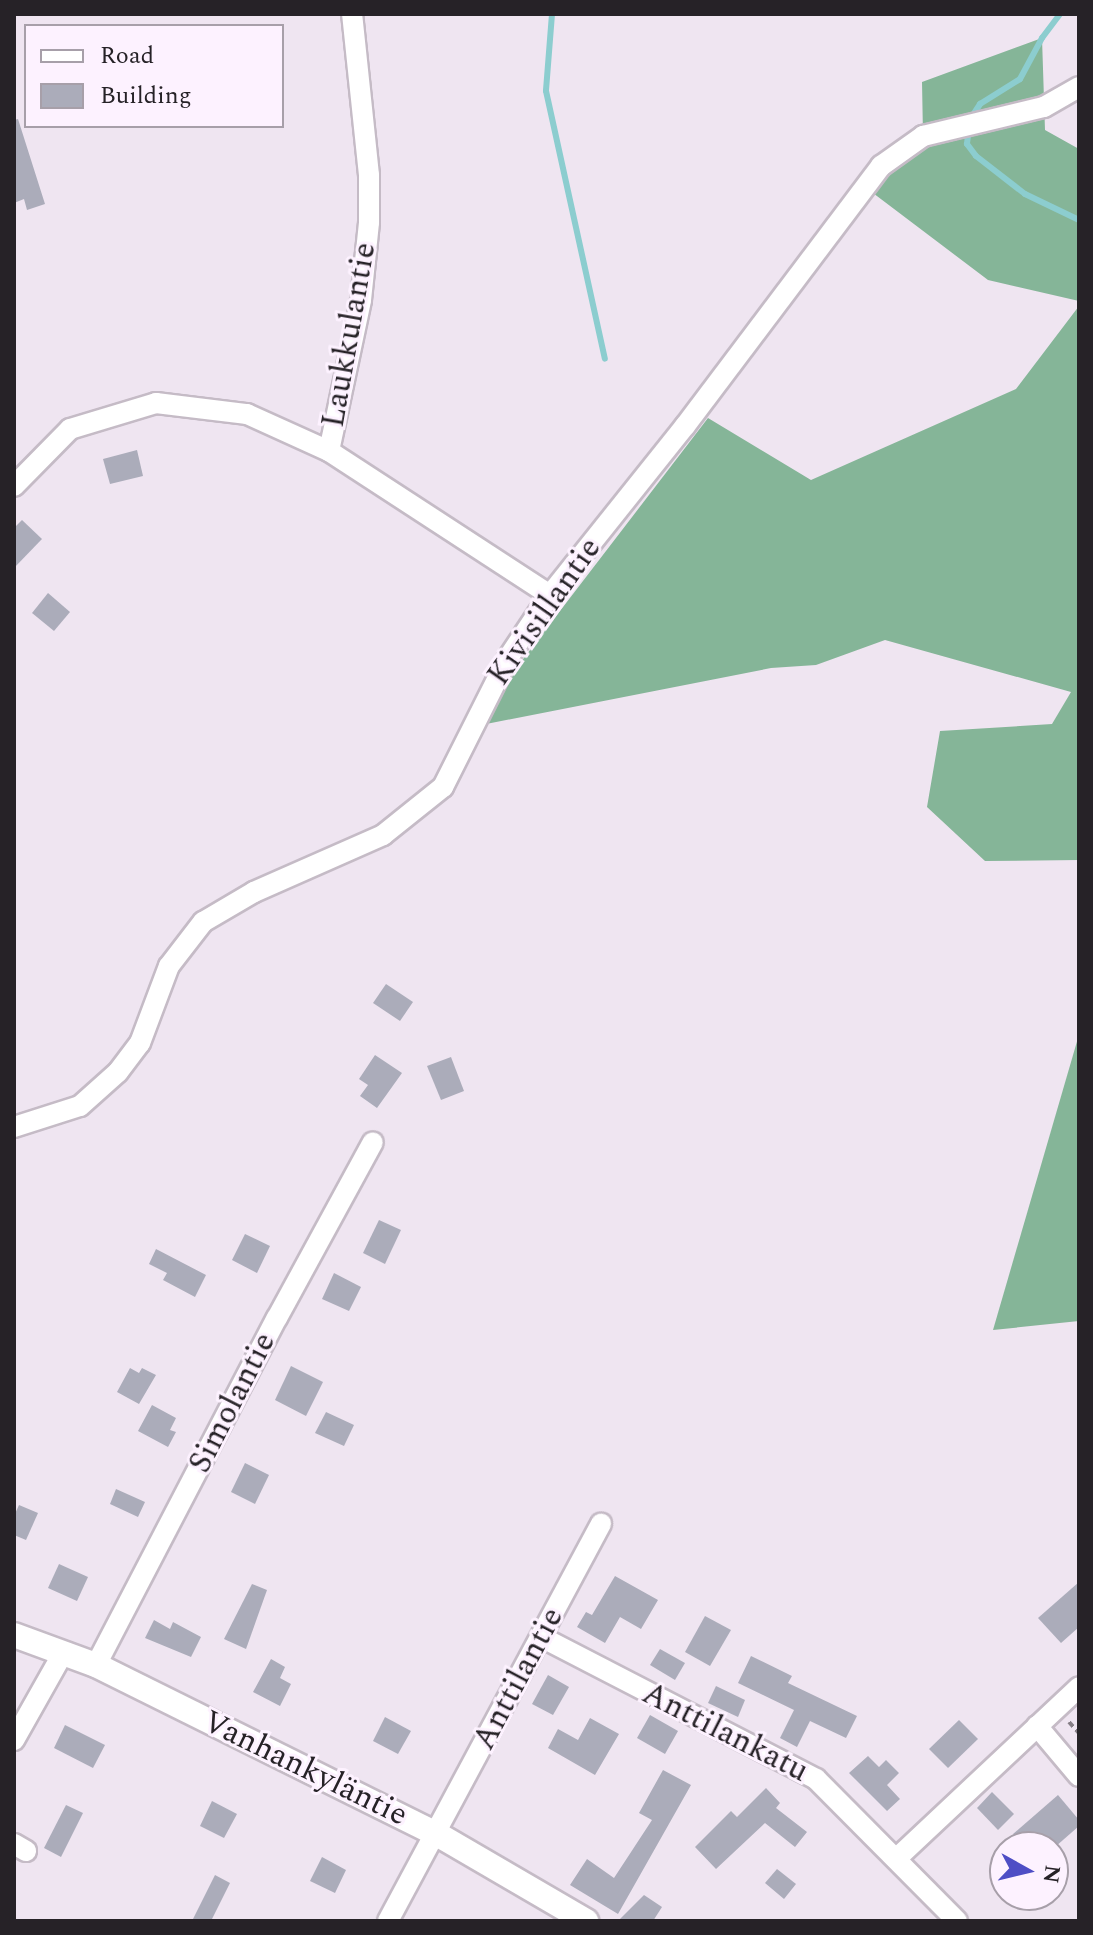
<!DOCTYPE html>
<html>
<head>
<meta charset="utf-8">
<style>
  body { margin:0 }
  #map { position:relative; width:1093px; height:1935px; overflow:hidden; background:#efe5f1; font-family:Spectral,serif }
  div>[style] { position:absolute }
  .forest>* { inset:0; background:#85b598 }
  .stream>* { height:6px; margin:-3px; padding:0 3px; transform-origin:3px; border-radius:3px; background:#8ccdcf }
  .building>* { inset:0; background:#abacba }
  .path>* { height:4px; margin-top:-2px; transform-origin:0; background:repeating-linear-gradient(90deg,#867f87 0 6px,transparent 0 10px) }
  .roads { filter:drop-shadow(2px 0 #c5bbc6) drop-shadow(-2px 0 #c5bbc6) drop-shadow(0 2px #c5bbc6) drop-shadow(0 -2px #c5bbc6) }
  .minor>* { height:20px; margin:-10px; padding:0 10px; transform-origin:10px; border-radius:10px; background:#fff }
  .tertiary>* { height:24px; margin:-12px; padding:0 12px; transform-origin:12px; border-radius:12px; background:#fff }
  span { translate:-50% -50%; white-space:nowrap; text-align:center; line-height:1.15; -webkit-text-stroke:6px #fdf2ff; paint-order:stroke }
  .street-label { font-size:32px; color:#262227 }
  .frame { position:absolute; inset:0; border:16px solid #262227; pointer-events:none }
  .legend { position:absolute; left:24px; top:24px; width:260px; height:104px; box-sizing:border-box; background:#fdf2ff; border:2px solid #a79fa9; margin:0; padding:10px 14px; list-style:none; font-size:24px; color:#262227 }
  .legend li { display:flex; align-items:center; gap:16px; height:40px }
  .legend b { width:40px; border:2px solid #a79fa9 }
  .north { position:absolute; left:989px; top:1831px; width:80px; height:80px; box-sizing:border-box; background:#fdf2ff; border:2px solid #a79fa9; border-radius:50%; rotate:98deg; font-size:22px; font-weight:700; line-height:32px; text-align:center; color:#262227 }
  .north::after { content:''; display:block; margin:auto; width:28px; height:36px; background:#4e4ec5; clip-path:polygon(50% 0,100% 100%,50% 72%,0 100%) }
</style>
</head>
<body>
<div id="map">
  <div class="forest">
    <i style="clip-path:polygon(1042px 38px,1045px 130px,1079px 149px,1079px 301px,988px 280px,865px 187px,923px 136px,922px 82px)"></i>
    <i style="clip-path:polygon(1079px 306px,1079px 860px,985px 861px,927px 807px,940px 731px,1052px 724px,1071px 692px,885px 640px,816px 665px,771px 668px,471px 727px,708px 418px,811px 480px,1016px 389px)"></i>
    <i style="clip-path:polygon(1078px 1038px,1079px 1321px,993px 1330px)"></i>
  </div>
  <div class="stream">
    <i style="left:552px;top:14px;width:77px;rotate:94.5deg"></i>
    <i style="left:546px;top:91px;width:274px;rotate:77.6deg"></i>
    <i style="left:971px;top:118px;width:17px;rotate:-57deg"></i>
    <i style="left:980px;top:104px;width:47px;rotate:-32deg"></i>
    <i style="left:1020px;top:79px;width:47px;rotate:-61.8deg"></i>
    <i style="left:1042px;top:38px;width:30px;rotate:-53deg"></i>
    <i style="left:969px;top:129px;width:15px;rotate:98deg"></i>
    <i style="left:967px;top:144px;width:15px;rotate:53deg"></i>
    <i style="left:976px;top:156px;width:62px;rotate:37.8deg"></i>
    <i style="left:1025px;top:194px;width:60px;rotate:25.7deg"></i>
  </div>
  <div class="building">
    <i style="clip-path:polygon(18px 119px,45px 204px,27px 210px,24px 199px,14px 203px,14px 120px)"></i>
    <i style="clip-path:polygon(137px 450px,143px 476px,110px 484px,103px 459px)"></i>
    <i style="clip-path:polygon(22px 520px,42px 539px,14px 568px,14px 528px)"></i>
    <i style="clip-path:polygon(48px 593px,70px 612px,54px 631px,32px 613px)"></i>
    <i style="clip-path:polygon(386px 984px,413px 1002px,400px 1021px,373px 1003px)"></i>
    <i style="clip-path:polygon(375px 1055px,402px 1073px,377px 1108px,360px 1096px,368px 1085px,359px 1079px)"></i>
    <i style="clip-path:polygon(451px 1057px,464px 1091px,441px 1100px,427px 1066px)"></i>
    <i style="clip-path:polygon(379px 1220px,401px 1230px,385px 1264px,363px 1253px)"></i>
    <i style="clip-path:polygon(245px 1234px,270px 1246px,257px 1273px,232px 1260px)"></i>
    <i style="clip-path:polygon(156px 1249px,206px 1275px,195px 1297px,163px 1280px,167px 1273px,149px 1264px)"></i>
    <i style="clip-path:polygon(334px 1273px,361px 1287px,349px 1311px,322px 1299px)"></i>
    <i style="clip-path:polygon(291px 1366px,323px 1382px,306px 1416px,275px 1400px)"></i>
    <i style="clip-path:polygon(130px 1368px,139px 1373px,142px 1368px,156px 1375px,139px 1404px,117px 1392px)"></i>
    <i style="clip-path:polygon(152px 1405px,176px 1418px,170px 1430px,176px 1432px,168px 1447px,138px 1431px)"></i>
    <i style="clip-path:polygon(326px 1412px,354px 1425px,344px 1446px,315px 1433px)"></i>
    <i style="clip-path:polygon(245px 1463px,269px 1475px,255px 1504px,231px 1492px)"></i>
    <i style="clip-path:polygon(116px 1489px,145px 1502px,138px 1517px,110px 1504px)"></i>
    <i style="clip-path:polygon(19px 1505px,38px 1513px,26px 1540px,14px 1535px,14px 1516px)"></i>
    <i style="clip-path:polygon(59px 1564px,88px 1577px,77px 1601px,48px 1588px)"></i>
    <i style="clip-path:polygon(615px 1576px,658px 1600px,641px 1629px,620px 1617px,605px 1643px,577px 1627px,586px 1612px,592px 1615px)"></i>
    <i style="clip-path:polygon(1079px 1582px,1079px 1627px,1061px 1643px,1038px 1618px)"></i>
    <i style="clip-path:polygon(252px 1584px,267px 1590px,246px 1649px,224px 1639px)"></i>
    <i style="clip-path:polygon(705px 1616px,731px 1630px,710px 1666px,685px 1652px)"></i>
    <i style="clip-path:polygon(154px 1620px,170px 1629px,173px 1622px,201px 1637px,191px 1657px,145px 1638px)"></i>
    <i style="clip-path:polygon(660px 1649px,685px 1663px,675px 1680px,650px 1665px)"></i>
    <i style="clip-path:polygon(751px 1656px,792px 1676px,788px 1683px,857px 1716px,846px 1738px,810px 1721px,797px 1747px,780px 1738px,794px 1710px,738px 1683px)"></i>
    <i style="clip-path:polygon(271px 1659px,285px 1667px,280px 1678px,291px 1684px,280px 1706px,253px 1692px)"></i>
    <i style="clip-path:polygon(548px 1675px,569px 1687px,553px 1715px,532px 1704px)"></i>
    <i style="clip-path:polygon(716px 1686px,745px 1700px,738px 1717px,708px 1703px)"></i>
    <i style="clip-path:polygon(650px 1715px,678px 1731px,665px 1754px,637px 1738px)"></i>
    <i style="clip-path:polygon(385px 1717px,411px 1731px,398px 1754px,373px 1741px)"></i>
    <i style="clip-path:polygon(590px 1718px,619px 1734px,595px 1775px,548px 1748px,558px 1729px,578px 1740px)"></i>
    <i style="clip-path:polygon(959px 1720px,978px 1739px,948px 1768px,929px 1749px)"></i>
    <i style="clip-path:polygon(65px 1725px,105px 1745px,93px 1768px,54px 1748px)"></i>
    <i style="clip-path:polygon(868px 1756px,879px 1767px,886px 1760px,899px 1773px,887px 1785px,900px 1799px,887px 1811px,849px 1773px)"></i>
    <i style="clip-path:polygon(663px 1770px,691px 1785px,618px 1914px,570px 1885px,587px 1859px,614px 1878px,652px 1820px,639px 1813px)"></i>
    <i style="clip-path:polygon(766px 1788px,780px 1803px,776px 1808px,807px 1832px,795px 1847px,765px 1823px,716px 1869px,695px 1847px,731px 1811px,737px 1817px)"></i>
    <i style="clip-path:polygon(992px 1792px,1014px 1814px,998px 1830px,977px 1808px)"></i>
    <i style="clip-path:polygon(1058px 1795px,1079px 1820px,1079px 1826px,1055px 1847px,1025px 1847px,1013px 1834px)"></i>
    <i style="clip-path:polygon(212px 1801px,237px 1814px,224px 1838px,200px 1826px)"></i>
    <i style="clip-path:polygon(66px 1805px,83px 1813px,61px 1857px,44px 1848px)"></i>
    <i style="clip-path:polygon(322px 1857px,346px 1870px,335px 1893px,310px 1881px)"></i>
    <i style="clip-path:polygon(777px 1869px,796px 1884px,784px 1899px,765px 1883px)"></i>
    <i style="clip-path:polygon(215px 1875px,230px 1883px,211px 1921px,192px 1921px)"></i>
    <i style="clip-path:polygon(644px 1895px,662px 1907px,653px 1921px,618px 1921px)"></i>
  </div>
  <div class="path">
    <i style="left:1069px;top:1722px;width:15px;rotate:48deg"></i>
  </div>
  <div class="roads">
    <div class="minor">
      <i style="left:329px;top:451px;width:264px;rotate:33.1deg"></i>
      <i style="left:14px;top:486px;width:80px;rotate:-45.5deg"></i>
      <i style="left:70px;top:429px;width:90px;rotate:-16.8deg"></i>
      <i style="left:156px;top:403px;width:92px;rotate:6.9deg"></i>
      <i style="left:247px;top:414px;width:90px;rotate:24.3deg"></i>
      <i style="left:329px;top:451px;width:154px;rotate:-78deg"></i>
      <i style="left:361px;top:300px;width:78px;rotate:-84.1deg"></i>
      <i style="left:369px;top:222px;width:47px;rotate:-90deg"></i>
      <i style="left:369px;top:175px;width:162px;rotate:-96deg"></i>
      <i style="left:14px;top:1127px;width:69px;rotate:-17.7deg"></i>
      <i style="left:80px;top:1106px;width:51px;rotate:-41.8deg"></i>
      <i style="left:118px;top:1072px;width:36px;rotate:-53deg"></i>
      <i style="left:140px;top:1043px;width:82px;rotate:-69.4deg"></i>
      <i style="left:169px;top:966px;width:56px;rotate:-52.3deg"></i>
      <i style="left:203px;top:922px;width:59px;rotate:-30.5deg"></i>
      <i style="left:254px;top:892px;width:141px;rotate:-23.8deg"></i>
      <i style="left:383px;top:835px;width:77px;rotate:-38.7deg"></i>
      <i style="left:443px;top:787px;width:144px;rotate:-63.3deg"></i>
      <i style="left:508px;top:658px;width:76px;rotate:-56.3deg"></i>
      <i style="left:550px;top:595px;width:216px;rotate:-51.4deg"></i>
      <i style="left:685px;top:426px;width:326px;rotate:-53deg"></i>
      <i style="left:881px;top:166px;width:52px;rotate:-35.5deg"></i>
      <i style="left:923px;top:136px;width:124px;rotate:-13.5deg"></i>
      <i style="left:1044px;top:107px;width:40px;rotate:-29.7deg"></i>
      <i style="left:543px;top:1638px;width:307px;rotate:27.3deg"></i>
      <i style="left:816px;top:1779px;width:200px;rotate:45.2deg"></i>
      <i style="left:96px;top:1665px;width:391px;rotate:-62.5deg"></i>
      <i style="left:277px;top:1318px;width:200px;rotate:-61.4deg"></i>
      <i style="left:1037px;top:1726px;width:65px;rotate:50deg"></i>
      <i style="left:14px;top:1740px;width:100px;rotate:-60.6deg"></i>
      <i style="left:14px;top:1844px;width:14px;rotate:30deg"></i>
      <i style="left:896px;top:1859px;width:251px;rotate:-43.2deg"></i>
      <i style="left:388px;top:1921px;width:451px;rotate:-61.8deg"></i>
    </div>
    <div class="tertiary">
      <i style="left:14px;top:1635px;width:87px;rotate:20.1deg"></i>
      <i style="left:96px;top:1665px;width:378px;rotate:26.4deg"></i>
      <i style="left:435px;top:1833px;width:175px;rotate:30.2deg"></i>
    </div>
  </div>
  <div class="street-label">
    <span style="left:350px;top:335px;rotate:-80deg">Laukkulantie</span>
    <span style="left:545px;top:612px;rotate:-55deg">Kivisillantie</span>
    <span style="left:233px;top:1403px;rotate:-63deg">Simolantie</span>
    <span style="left:519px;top:1679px;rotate:-62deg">Anttilantie</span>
    <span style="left:725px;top:1733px;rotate:27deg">Anttilankatu</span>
    <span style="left:305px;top:1769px;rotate:26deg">Vanhankyläntie</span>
  </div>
  <div class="frame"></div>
  <ul class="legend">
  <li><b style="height:10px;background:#fff"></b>Road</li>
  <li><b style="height:22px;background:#abacba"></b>Building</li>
  </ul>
  <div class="north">N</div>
</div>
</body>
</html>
